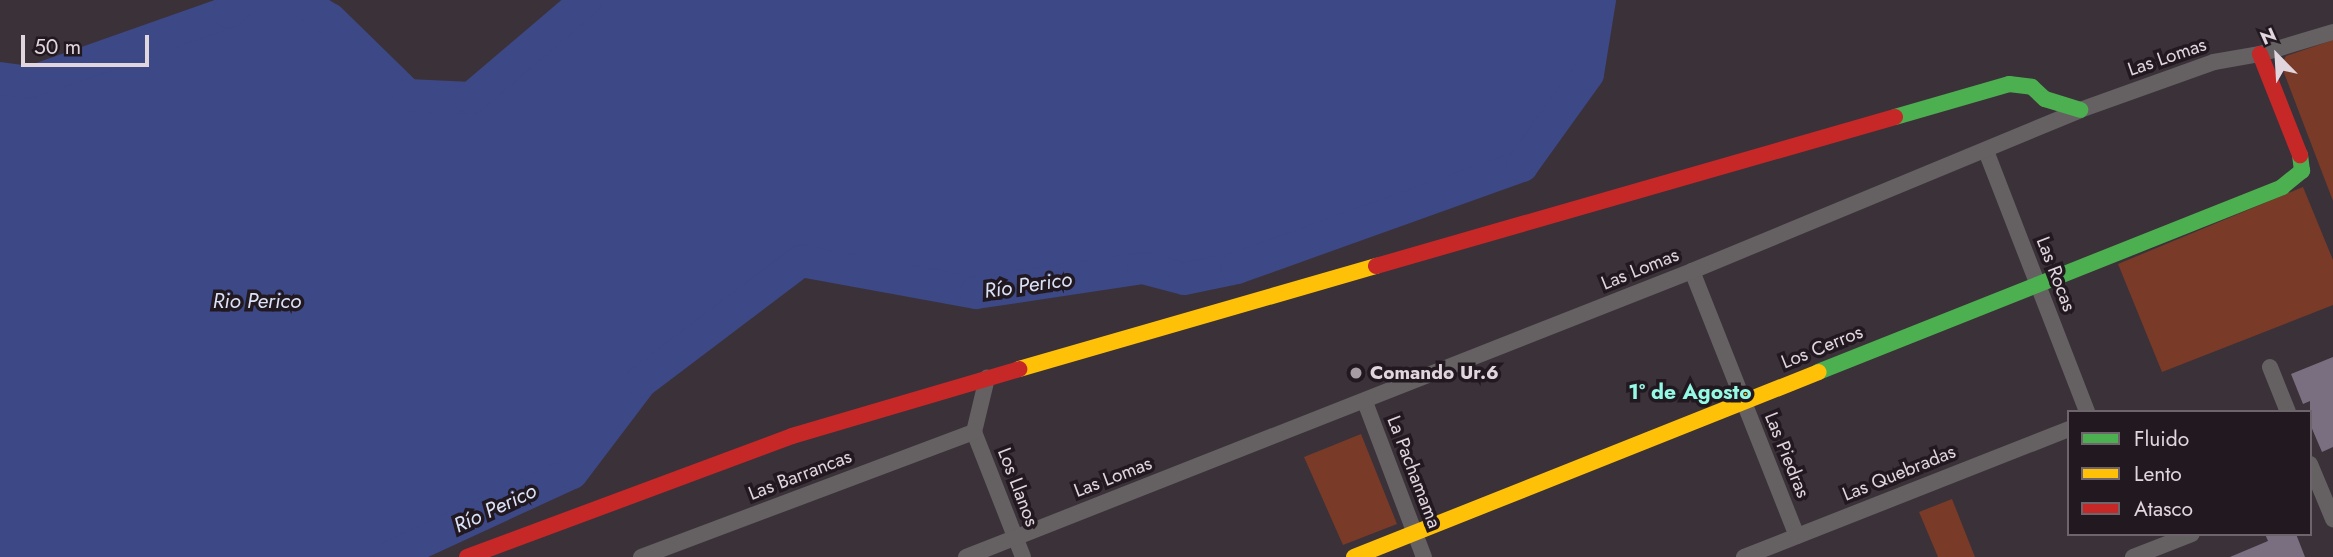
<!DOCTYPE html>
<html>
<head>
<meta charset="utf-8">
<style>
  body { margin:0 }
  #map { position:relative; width:2333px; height:557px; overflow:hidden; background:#3b3139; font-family:Jost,sans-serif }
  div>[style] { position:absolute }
  .green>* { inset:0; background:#793a27 }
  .water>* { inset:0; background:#3d4887 }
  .river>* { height:32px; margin:-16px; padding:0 16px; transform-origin:16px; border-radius:16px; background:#3d4887 }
  .building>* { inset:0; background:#7a6f80 }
  .street>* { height:16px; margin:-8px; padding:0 8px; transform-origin:8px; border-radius:8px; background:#656062 }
  .fast>* { height:16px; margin:-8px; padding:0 8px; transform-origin:8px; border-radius:8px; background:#4caf50 }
  .slow>* { height:16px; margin:-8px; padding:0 8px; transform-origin:8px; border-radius:8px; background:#ffc107 }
  .jam>* { height:16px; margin:-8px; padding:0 8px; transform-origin:8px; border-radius:8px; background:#c62828 }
  .dots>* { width:19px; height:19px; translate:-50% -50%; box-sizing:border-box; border:4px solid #21191f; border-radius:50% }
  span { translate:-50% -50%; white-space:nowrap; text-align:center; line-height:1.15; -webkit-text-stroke:7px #21191f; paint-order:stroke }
  .street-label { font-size:19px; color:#e1d5de }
  .poi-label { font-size:19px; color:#e1d5de; font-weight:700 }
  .left { translate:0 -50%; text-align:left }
  .water-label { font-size:21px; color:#dce2f7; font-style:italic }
  .neighbourhood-label { font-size:21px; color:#95fae5; font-weight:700 }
  .legend { position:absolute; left:2067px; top:410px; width:245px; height:126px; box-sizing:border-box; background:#21191f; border:2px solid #6e646b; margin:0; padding:9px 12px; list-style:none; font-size:21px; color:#e1d5de }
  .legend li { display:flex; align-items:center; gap:14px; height:35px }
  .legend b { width:35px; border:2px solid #6e646b }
  .north { position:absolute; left:2242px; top:21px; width:70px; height:70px; -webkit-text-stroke:5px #21191f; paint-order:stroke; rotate:336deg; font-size:19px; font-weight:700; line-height:28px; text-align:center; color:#e1d5de }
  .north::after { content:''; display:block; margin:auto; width:24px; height:32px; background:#e1d5de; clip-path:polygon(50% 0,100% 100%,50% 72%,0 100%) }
  .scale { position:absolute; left:21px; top:35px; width:128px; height:32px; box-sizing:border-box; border:4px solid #e1d5de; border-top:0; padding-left:9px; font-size:21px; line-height:24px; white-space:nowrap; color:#e1d5de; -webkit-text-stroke:5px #21191f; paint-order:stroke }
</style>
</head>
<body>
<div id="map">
  <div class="green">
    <i style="clip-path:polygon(2333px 40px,2333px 201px,2281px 65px,2286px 56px)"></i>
    <i style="clip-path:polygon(2303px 187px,2333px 260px,2333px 305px,2162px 372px,2118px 264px)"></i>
    <i style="clip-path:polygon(1361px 434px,1397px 524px,1343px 545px,1304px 457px)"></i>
    <i style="clip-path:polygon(1952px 499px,1975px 557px,1938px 557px,1919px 512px)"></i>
  </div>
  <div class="water">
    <i style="clip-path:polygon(243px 0,299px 0,330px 19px,408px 95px,471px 98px,586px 0,1600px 0,1588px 74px,1522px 166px,1237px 268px,1184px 279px,1143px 268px,976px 293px,801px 261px,641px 382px,572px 473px,390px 557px,0 557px,0 78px,30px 82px,229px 12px)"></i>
  </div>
  <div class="river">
    <i style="left:299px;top:0;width:36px;rotate:32deg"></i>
    <i style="left:330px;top:19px;width:109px;rotate:44.3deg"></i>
    <i style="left:408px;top:95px;width:63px;rotate:2.7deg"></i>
    <i style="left:471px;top:98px;width:151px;rotate:-40.4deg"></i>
    <i style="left:0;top:78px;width:30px;rotate:8deg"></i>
    <i style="left:30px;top:82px;width:211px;rotate:-19.4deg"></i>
    <i style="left:229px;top:12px;width:18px;rotate:-41deg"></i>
    <i style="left:390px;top:557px;width:200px;rotate:-24.8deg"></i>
    <i style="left:572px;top:473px;width:114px;rotate:-52.8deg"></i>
    <i style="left:641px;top:382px;width:201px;rotate:-37.1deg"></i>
    <i style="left:801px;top:261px;width:178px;rotate:10.4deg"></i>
    <i style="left:976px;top:293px;width:169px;rotate:-8.5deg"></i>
    <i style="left:1143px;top:268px;width:42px;rotate:15deg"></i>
    <i style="left:1184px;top:279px;width:54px;rotate:-11.7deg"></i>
    <i style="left:1237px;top:268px;width:303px;rotate:-19.7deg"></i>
    <i style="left:1522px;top:166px;width:113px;rotate:-54.3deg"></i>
    <i style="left:1588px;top:74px;width:75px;rotate:-80.8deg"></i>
  </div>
  <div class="building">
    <i style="clip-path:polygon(2333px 357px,2333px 447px,2322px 452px,2310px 424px,2310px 401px,2303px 404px,2291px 374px)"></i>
    <i style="clip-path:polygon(2265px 534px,2296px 534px,2305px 557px,2230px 557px,2268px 541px)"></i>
  </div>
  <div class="street">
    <i style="left:1986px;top:151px;width:280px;rotate:68.8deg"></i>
    <i style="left:1692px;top:271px;width:285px;rotate:68.4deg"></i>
    <i style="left:2270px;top:367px;width:48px;rotate:68.2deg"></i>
    <i style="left:1365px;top:402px;width:166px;rotate:69.2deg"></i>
    <i style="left:974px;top:432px;width:134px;rotate:68.6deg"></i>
    <i style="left:974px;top:432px;width:56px;rotate:-76.5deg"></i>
    <i style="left:2310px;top:464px;width:60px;rotate:67.3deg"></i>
    <i style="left:641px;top:557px;width:356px;rotate:-20.6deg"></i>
    <i style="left:966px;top:557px;width:780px;rotate:-21.5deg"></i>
    <i style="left:1692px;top:271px;width:420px;rotate:-22.5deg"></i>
    <i style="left:2080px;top:110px;width:142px;rotate:-19.7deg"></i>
    <i style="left:2214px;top:62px;width:47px;rotate:-9.9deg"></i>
    <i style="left:2260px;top:54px;width:76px;rotate:-16.8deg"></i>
    <i style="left:1744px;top:557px;width:349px;rotate:-21.5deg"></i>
    <i style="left:2133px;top:557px;width:63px;rotate:-21.3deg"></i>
  </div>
  <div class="fast">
    <i style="left:1895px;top:117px;width:119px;rotate:-16.1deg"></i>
    <i style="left:2009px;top:84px;width:23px;rotate:7deg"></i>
    <i style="left:2032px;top:87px;width:18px;rotate:43deg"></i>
    <i style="left:2045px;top:99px;width:37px;rotate:17deg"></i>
    <i style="left:1818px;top:372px;width:500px;rotate:-21.7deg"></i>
    <i style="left:2282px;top:187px;width:26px;rotate:-39deg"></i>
    <i style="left:2302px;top:171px;width:16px;rotate:-97deg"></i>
  </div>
  <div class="slow">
    <i style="left:1019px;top:369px;width:372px;rotate:-16.1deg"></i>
    <i style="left:1354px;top:557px;width:500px;rotate:-21.7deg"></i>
  </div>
  <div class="jam">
    <i style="left:2260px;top:54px;width:109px;rotate:68.4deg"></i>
    <i style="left:1376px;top:266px;width:540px;rotate:-16.02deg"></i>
    <i style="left:467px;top:557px;width:347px;rotate:-20.4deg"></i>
    <i style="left:792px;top:436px;width:237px;rotate:-16.4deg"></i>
  </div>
  <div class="dots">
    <i style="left:1356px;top:373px;background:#a79ca4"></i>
  </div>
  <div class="street-label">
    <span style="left:2167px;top:57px;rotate:-19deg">Las Lomas</span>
    <span style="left:1640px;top:269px;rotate:-22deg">Las Lomas</span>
    <span style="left:2056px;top:274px;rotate:69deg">Las Rocas</span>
    <span style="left:1822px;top:347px;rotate:-22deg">Los Cerros</span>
    <span style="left:1787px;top:455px;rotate:68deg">Las Piedras</span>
    <span style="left:1414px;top:472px;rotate:69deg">La Pachamama</span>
    <span style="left:1899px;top:473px;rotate:-22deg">Las Quebradas</span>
    <span style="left:800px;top:475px;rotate:-21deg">Las Barrancas</span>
    <span style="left:1113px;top:477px;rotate:-21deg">Las Lomas</span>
    <span style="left:1018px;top:487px;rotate:69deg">Los Llanos</span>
  </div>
  <div class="poi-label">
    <span class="left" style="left:1370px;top:373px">Comando Ur.6</span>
  </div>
  <div class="water-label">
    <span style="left:1028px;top:285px;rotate:-8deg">Río Perico</span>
    <span style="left:257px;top:301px">Rio Perico</span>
    <span style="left:495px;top:508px;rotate:-25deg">Río Perico</span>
  </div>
  <div class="neighbourhood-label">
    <span style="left:1690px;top:392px">1º de Agosto</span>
  </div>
  <ul class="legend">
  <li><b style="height:9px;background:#4caf50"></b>Fluido</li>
  <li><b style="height:9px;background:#ffc107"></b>Lento</li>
  <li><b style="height:9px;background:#c62828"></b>Atasco</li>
  </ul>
  <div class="north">N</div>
  <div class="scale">50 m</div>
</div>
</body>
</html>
